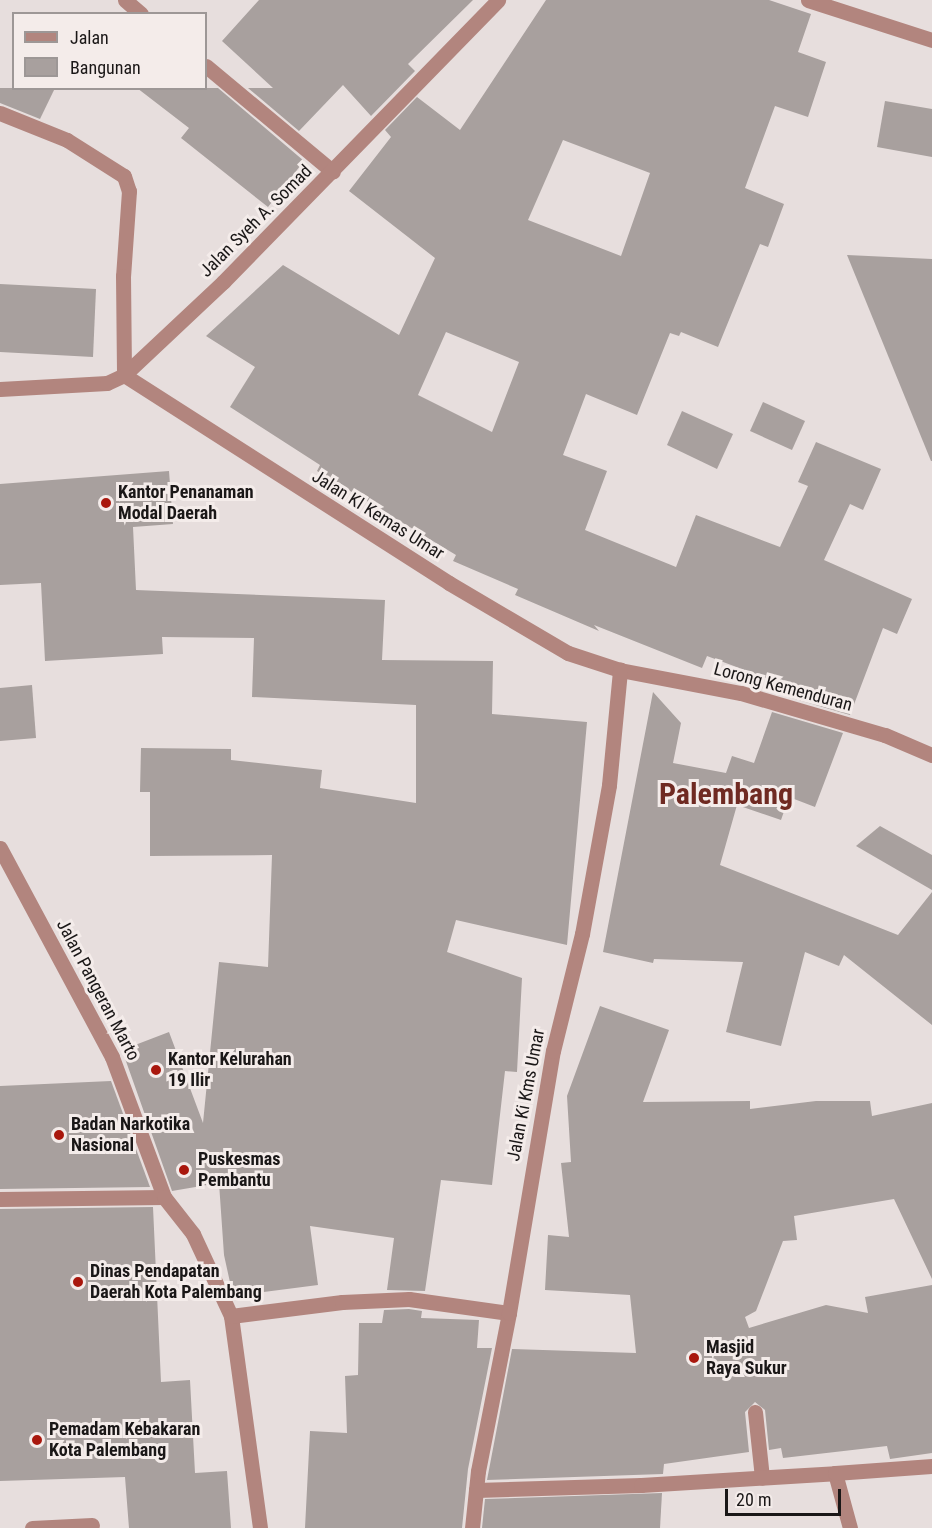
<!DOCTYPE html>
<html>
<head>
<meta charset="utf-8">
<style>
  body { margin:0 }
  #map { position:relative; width:932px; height:1528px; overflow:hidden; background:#e7dedd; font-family:"Roboto Condensed",sans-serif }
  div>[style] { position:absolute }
  .building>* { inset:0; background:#a8a09e }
  .service>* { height:15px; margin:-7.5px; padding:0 7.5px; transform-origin:7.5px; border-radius:7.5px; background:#b2857e }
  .minor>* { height:15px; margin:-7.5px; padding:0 7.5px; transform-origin:7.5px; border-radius:7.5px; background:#b2857e }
  .dots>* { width:16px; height:16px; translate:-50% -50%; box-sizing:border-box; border:3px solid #f4ecea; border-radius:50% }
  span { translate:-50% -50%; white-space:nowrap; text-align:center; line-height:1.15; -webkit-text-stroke:6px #f4ecea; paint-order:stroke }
  .street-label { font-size:18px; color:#1a1717 }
  .poi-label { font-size:18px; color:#1a1717; font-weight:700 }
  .left { translate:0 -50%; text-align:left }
  .town-label { font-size:30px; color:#6f2a22; font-weight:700 }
  .legend { position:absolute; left:12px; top:12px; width:195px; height:78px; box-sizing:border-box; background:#f4ecea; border:2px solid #9d9796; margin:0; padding:8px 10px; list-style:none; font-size:18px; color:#1a1717 }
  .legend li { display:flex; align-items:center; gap:12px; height:30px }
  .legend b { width:30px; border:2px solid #9d9796 }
  .scale { position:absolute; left:725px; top:1489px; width:116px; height:27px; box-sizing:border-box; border:3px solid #1a1717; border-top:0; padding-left:8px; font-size:18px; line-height:21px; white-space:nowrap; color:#1a1717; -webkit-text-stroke:4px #f4ecea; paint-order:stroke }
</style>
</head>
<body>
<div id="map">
  <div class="building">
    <i style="clip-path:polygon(259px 0,473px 0,408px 64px,415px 71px,371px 116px,343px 85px,299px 131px,248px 88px,273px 88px,222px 41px)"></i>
    <i style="clip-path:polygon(evenodd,546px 0,769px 0,811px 14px,798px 52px,826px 62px,808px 117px,775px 106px,745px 188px,784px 204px,768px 247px,760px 244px,718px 347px,681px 332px,679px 336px,670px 333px,637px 415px,586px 394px,563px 455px,607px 471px,585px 530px,676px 567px,696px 515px,780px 547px,808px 486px,798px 482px,816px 442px,881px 469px,863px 510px,850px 504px,824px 560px,912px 599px,897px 634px,883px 628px,850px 715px,778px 694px,782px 684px,707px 656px,702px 668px,594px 625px,599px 631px,515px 595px,518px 589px,453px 561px,456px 555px,317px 471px,320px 465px,230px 407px,255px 367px,206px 336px,283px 265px,399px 335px,435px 258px,349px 191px,391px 137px,385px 130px,417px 97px,460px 130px,546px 0,563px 140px,650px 173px,621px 256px,528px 220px,563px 140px,546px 0,446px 332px,519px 362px,492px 432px,418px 395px,446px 332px)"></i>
    <i style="clip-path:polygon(0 88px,55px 88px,40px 119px,0 103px)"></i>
    <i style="clip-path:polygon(137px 88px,218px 88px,304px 161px,268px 207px,181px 138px,189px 128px)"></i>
    <i style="clip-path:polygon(885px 101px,932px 109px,932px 157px,877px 147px)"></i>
    <i style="clip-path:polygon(847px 255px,932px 259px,932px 461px,931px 461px)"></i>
    <i style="clip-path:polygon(0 284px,96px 289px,93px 357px,0 352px)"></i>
    <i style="clip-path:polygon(763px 402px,805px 421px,792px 450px,750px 431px)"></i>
    <i style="clip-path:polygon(682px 411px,733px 434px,717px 469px,667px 445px)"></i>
    <i style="clip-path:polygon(169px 471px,173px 524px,133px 527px,136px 590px,385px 600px,382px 660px,493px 661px,492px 714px,587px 722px,567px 945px,456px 920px,447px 952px,522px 978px,517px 1072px,505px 1071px,492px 1185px,441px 1180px,425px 1291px,387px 1290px,394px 1238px,310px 1226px,318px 1285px,233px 1296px,224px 1255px,219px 1183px,172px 1191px,122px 1050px,169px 1032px,203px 1123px,219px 962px,268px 967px,272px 855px,150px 856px,150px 792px,140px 792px,141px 748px,231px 749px,231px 760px,322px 770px,320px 788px,416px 803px,416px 705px,252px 697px,254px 638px,162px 637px,163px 654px,45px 661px,41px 583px,0 585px,0 484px)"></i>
    <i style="clip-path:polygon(32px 685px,36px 738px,0 741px,0 688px)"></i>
    <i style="clip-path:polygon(653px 692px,681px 723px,673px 763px,726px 773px,732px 756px,754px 763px,772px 712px,843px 733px,815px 807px,789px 797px,781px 820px,737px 805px,720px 865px,898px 935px,932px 892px,932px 1025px,844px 955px,839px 966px,805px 952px,781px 1046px,726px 1032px,743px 962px,654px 959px,653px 963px,603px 952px)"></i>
    <i style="clip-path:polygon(880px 826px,932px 855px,932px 890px,856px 846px)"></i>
    <i style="clip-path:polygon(600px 1006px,669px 1030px,643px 1102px,750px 1101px,750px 1109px,816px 1101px,870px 1101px,872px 1116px,932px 1103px,932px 1279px,894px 1199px,794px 1216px,797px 1240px,783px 1241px,756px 1311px,745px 1317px,749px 1328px,826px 1305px,868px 1313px,865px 1297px,932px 1285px,932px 1453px,890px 1459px,887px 1446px,783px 1458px,781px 1448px,769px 1450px,765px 1410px,755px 1402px,745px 1412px,749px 1452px,664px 1464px,663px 1474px,487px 1480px,512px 1349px,636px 1353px,630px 1295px,545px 1290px,548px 1235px,569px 1237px,561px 1163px,571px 1162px,567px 1096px)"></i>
    <i style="clip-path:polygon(111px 1081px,150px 1187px,0 1189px,0 1086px)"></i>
    <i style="clip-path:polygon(153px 1207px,161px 1382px,190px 1380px,195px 1473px,227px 1471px,231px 1528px,129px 1528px,125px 1477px,0 1481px,0 1209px)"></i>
    <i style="clip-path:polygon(409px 1309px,422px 1311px,421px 1318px,479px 1320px,477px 1348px,492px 1348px,468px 1469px,462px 1528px,305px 1528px,310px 1431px,347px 1433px,345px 1376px,358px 1375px,359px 1323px,382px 1323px,384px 1310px)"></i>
    <i style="clip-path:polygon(662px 1493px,660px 1528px,482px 1528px,485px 1499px)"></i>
  </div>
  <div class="service">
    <i style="left:0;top:1199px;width:164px;rotate:-0.7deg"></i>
    <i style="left:32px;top:1528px;width:60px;rotate:-2.9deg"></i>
  </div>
  <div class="minor">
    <i style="left:125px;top:0;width:21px;rotate:41deg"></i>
    <i style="left:808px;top:0;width:130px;rotate:17.9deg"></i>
    <i style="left:206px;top:66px;width:165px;rotate:39.8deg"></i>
    <i style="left:0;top:113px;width:72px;rotate:21.9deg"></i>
    <i style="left:67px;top:140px;width:67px;rotate:32.3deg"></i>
    <i style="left:124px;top:176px;width:16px;rotate:72deg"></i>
    <i style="left:129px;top:191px;width:85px;rotate:94deg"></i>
    <i style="left:123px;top:276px;width:99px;rotate:89.4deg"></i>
    <i style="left:124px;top:375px;width:386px;rotate:32.6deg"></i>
    <i style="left:449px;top:583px;width:138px;rotate:30.5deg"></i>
    <i style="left:568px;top:653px;width:55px;rotate:18.1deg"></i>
    <i style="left:620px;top:670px;width:123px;rotate:10.8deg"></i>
    <i style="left:741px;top:693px;width:150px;rotate:16.3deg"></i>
    <i style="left:885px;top:735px;width:51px;rotate:23.1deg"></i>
    <i style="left:0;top:389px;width:107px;rotate:-3.2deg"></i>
    <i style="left:107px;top:383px;width:19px;rotate:-25deg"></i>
    <i style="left:124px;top:375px;width:136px;rotate:-43.2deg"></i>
    <i style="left:223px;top:282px;width:394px;rotate:-45.7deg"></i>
    <i style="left:0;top:848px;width:237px;rotate:61.8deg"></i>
    <i style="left:112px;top:1057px;width:149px;rotate:69.6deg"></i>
    <i style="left:164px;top:1197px;width:47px;rotate:51.9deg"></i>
    <i style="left:193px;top:1234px;width:90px;rotate:65.1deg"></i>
    <i style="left:231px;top:1316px;width:214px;rotate:82.2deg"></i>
    <i style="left:231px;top:1316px;width:112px;rotate:-7.2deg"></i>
    <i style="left:342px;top:1302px;width:67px;rotate:-2.6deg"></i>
    <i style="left:409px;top:1299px;width:101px;rotate:8deg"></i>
    <i style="left:755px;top:1412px;width:66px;rotate:83.9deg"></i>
    <i style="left:476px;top:1490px;width:165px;rotate:-1.7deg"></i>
    <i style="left:641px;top:1485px;width:194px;rotate:-3.5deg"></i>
    <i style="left:472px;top:1528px;width:57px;rotate:-84deg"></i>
    <i style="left:478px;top:1471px;width:161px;rotate:-78.9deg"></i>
    <i style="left:509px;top:1313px;width:266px;rotate:-80.5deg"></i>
    <i style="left:553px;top:1051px;width:121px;rotate:-76.1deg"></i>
    <i style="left:582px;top:934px;width:151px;rotate:-79.7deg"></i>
    <i style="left:609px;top:785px;width:116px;rotate:-84.5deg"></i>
    <i style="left:850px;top:1528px;width:57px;rotate:-105.3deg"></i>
    <i style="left:835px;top:1473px;width:97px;rotate:-4.1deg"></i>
  </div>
  <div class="dots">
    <i style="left:106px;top:503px;background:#a9170d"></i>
    <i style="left:156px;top:1070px;background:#a9170d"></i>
    <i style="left:59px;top:1135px;background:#a9170d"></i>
    <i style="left:184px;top:1170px;background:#a9170d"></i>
    <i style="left:78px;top:1282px;background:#a9170d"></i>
    <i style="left:694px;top:1358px;background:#a9170d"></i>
    <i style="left:37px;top:1440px;background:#a9170d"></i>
  </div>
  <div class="street-label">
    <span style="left:256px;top:221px;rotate:-45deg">Jalan Syeh A. Somad</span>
    <span style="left:378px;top:515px;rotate:32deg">Jalan KI Kemas Umar</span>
    <span style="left:783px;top:687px;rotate:15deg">Lorong Kemenduran</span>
    <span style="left:98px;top:990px;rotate:62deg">Jalan Pangeran Marto</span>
    <span style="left:526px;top:1095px;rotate:-79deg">Jalan Ki Kms Umar</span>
  </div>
  <div class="poi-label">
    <span class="left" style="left:118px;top:503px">Kantor Penanaman<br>Modal Daerah</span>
    <span class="left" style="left:168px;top:1070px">Kantor Kelurahan<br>19 Ilir</span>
    <span class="left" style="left:71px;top:1135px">Badan Narkotika<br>Nasional</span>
    <span class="left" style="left:198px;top:1170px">Puskesmas<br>Pembantu</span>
    <span class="left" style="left:90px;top:1282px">Dinas Pendapatan<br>Daerah Kota Palembang</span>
    <span class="left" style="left:706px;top:1358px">Masjid<br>Raya Sukur</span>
    <span class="left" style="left:49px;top:1440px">Pemadam Kebakaran<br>Kota Palembang</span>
  </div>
  <div class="town-label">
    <span style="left:726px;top:794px">Palembang</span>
  </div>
  <ul class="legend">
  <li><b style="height:8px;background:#b2857e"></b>Jalan</li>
  <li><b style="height:16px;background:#a8a09e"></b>Bangunan</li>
  </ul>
  <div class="scale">20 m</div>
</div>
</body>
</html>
